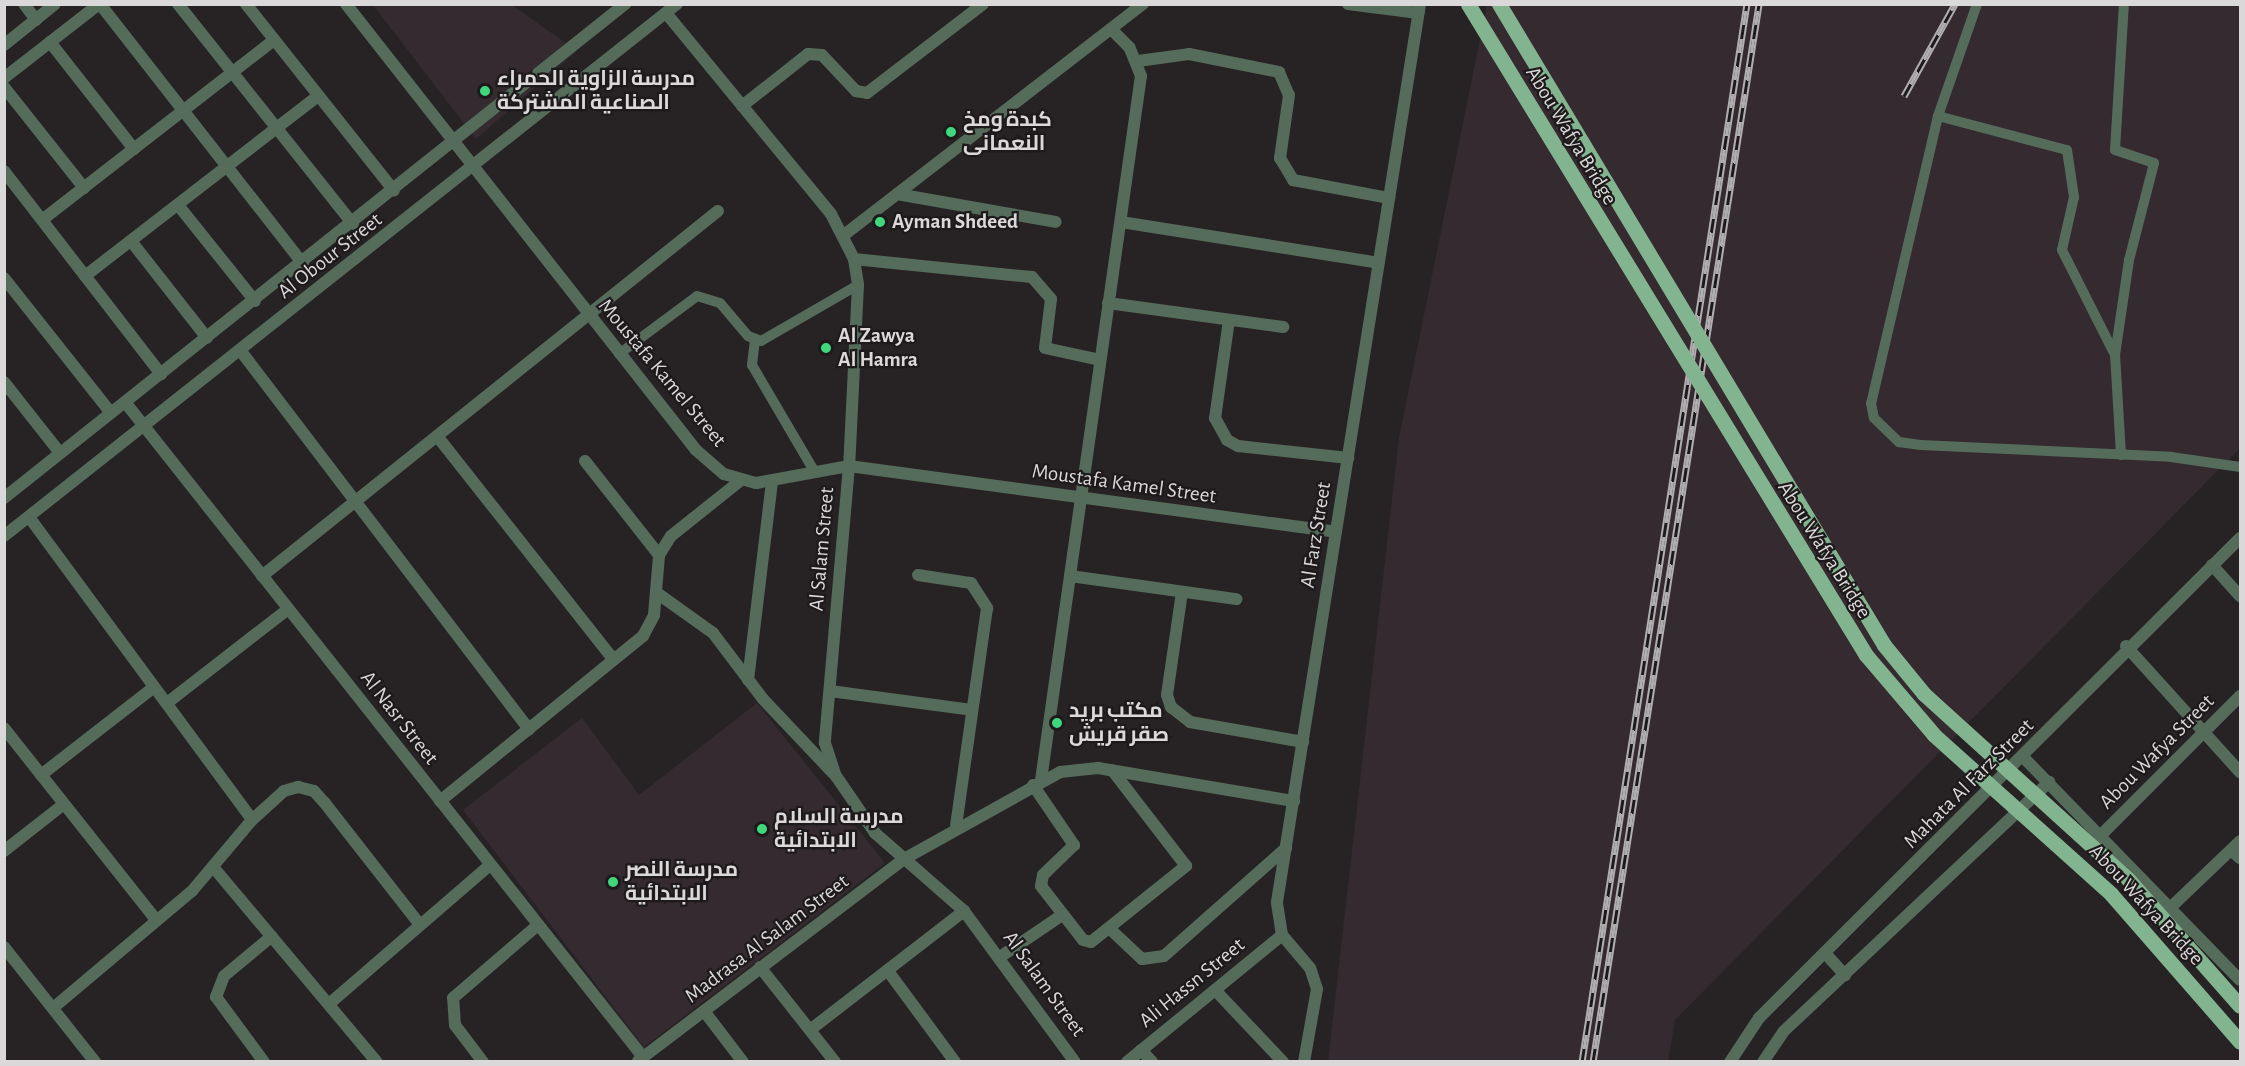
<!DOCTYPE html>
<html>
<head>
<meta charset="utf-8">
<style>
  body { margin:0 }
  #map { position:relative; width:2245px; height:1066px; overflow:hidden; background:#272325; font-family:"Alegreya Sans",Cairo,sans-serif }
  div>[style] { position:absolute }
  .built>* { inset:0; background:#342a30 }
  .service>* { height:10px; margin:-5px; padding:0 5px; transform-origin:5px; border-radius:5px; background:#556c5b }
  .minor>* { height:12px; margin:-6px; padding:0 6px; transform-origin:6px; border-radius:6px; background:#556c5b }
  .tertiary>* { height:12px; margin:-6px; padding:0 6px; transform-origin:6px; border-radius:6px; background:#556c5b }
  .rail>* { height:7px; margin-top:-3.5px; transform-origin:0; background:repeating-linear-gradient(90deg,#1e1a1c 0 14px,#b1aeb0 0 28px); box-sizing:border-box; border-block:2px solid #b1aeb0 }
  .primary-bridge>* { height:15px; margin:-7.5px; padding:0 7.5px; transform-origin:7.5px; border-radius:7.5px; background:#83b490 }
  .dots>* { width:16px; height:16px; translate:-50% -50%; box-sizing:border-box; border:3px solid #1e1a1c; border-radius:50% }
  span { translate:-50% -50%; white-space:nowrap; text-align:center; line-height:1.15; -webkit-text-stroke:4.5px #1e1a1c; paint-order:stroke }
  .poi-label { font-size:21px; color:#dbd8da; font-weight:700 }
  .left { translate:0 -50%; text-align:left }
  .street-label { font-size:21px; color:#dbd8da }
  .frame { position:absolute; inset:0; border:6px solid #dbd8da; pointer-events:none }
</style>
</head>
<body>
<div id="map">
  <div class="built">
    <i style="clip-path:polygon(373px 5px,512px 5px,577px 51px,476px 139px)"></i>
    <i style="clip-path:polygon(1487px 5px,2240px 5px,2240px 448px,1675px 1020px,1668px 1061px,1328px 1062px,1399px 438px)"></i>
    <i style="clip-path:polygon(757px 703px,885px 863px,644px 1047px,463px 810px,582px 718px,639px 795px)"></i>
  </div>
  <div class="service">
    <i style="left:1977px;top:4px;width:119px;rotate:109.2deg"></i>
    <i style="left:1938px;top:116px;width:295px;rotate:103.1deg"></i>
    <i style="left:1871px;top:403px;width:15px;rotate:79deg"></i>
    <i style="left:1874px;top:418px;width:35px;rotate:44deg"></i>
    <i style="left:1899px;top:442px;width:22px;rotate:8deg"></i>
    <i style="left:1921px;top:445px;width:250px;rotate:2.7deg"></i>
    <i style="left:2171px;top:457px;width:70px;rotate:8.2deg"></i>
    <i style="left:1938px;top:116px;width:133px;rotate:14.8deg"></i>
    <i style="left:2067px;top:150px;width:48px;rotate:81.5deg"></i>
    <i style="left:2074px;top:197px;width:54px;rotate:102.8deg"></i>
    <i style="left:2062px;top:250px;width:118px;rotate:63.2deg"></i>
    <i style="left:755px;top:340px;width:25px;rotate:97deg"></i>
    <i style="left:752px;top:365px;width:121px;rotate:59.6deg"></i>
    <i style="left:619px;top:354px;width:97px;rotate:-36.6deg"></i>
    <i style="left:697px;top:296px;width:24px;rotate:17deg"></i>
    <i style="left:720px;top:303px;width:43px;rotate:49.7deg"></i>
    <i style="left:748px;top:336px;width:14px;rotate:21deg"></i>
    <i style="left:761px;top:341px;width:112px;rotate:-30deg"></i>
    <i style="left:2121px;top:455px;width:100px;rotate:-93.4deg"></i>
    <i style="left:2115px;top:355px;width:96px;rotate:-81.6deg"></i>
    <i style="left:2129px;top:260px;width:100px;rotate:-75.5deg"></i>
    <i style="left:2154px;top:163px;width:41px;rotate:-161.6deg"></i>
    <i style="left:2115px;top:150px;width:146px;rotate:-86.5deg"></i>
  </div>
  <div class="minor">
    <i style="left:24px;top:4px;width:20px;rotate:53deg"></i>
    <i style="left:100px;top:4px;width:330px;rotate:52deg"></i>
    <i style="left:178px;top:4px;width:281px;rotate:51.5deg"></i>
    <i style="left:246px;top:4px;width:238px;rotate:51.6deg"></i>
    <i style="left:346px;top:4px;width:567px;rotate:51.88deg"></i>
    <i style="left:696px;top:450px;width:37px;rotate:41deg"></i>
    <i style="left:724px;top:474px;width:33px;rotate:16deg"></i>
    <i style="left:756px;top:483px;width:95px;rotate:-10.4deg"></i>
    <i style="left:849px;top:466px;width:491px;rotate:7.7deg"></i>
    <i style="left:1348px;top:4px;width:71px;rotate:7.3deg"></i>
    <i style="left:666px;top:13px;width:260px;rotate:50.6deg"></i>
    <i style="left:831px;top:214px;width:51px;rotate:62.9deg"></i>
    <i style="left:854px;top:259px;width:26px;rotate:81deg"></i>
    <i style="left:858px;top:285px;width:181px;rotate:92.8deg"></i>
    <i style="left:849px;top:466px;width:278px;rotate:95deg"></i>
    <i style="left:825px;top:743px;width:35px;rotate:72deg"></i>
    <i style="left:836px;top:776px;width:69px;rotate:55.6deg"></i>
    <i style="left:875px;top:833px;width:118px;rotate:41.2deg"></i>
    <i style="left:964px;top:911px;width:187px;rotate:53.7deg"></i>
    <i style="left:50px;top:42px;width:136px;rotate:51.9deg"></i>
    <i style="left:4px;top:45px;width:65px;rotate:-38.8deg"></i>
    <i style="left:1138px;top:61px;width:51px;rotate:-7.8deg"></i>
    <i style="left:1189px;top:54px;width:92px;rotate:11.3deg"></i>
    <i style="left:1279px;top:72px;width:25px;rotate:67deg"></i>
    <i style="left:1289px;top:95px;width:64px;rotate:98.1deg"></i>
    <i style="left:1280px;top:158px;width:26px;rotate:59deg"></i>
    <i style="left:1293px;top:180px;width:98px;rotate:10.6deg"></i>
    <i style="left:4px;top:78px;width:120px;rotate:-37.9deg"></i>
    <i style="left:4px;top:87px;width:129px;rotate:51.6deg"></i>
    <i style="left:742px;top:106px;width:84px;rotate:-38.2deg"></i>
    <i style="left:808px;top:54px;width:14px;rotate:4deg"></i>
    <i style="left:822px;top:55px;width:50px;rotate:46.6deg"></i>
    <i style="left:856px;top:91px;width:11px;rotate:10deg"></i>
    <i style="left:867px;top:93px;width:146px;rotate:-37.5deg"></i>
    <i style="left:4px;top:171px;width:257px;rotate:52.3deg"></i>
    <i style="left:897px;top:194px;width:161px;rotate:10deg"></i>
    <i style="left:178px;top:205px;width:123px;rotate:51.3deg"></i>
    <i style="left:42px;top:220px;width:294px;rotate:-37.8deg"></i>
    <i style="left:1121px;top:222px;width:261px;rotate:9deg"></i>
    <i style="left:844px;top:235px;width:378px;rotate:-37.7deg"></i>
    <i style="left:131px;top:241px;width:123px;rotate:51.9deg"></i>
    <i style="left:854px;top:259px;width:179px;rotate:5.8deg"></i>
    <i style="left:1032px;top:277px;width:29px;rotate:49deg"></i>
    <i style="left:1051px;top:299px;width:49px;rotate:97deg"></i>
    <i style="left:1045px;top:348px;width:56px;rotate:12.3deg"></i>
    <i style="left:85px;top:276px;width:294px;rotate:-37.7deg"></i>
    <i style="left:4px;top:278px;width:172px;rotate:51.6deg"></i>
    <i style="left:1108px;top:303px;width:177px;rotate:7.8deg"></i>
    <i style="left:1229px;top:320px;width:99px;rotate:98.1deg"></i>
    <i style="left:1215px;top:418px;width:25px;rotate:61deg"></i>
    <i style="left:1227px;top:440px;width:13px;rotate:29deg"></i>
    <i style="left:1238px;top:446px;width:111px;rotate:6.2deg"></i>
    <i style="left:240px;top:350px;width:477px;rotate:52.7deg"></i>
    <i style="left:4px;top:382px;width:90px;rotate:51.7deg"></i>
    <i style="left:125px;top:402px;width:835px;rotate:51.66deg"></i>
    <i style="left:437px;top:436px;width:285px;rotate:51.7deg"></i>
    <i style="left:585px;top:461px;width:120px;rotate:51.8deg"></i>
    <i style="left:4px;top:498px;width:794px;rotate:-38.5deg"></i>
    <i style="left:29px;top:517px;width:376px;rotate:53.6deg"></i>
    <i style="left:4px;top:536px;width:858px;rotate:-38.33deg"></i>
    <i style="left:2212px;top:565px;width:42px;rotate:47.9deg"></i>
    <i style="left:918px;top:575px;width:54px;rotate:8.6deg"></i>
    <i style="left:971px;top:583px;width:30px;rotate:57deg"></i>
    <i style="left:987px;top:608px;width:219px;rotate:98.1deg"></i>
    <i style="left:262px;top:576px;width:584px;rotate:-38.68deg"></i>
    <i style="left:1070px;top:576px;width:168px;rotate:7.9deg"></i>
    <i style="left:1182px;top:592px;width:104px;rotate:98.3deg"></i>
    <i style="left:1167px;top:695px;width:13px;rotate:72deg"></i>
    <i style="left:1171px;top:707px;width:24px;rotate:38deg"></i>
    <i style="left:1190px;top:722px;width:115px;rotate:10deg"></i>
    <i style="left:657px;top:593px;width:69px;rotate:35.5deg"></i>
    <i style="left:713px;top:633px;width:83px;rotate:52.9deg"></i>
    <i style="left:763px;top:699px;width:102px;rotate:46.6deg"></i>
    <i style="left:2126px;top:646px;width:170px;rotate:47.9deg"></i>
    <i style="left:748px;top:680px;width:199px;rotate:-83.1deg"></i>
    <i style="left:830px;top:691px;width:143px;rotate:7.6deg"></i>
    <i style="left:167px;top:703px;width:153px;rotate:-37.8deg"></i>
    <i style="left:4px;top:728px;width:245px;rotate:51.6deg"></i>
    <i style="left:2025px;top:759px;width:308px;rotate:45.8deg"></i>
    <i style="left:41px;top:775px;width:143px;rotate:-37.9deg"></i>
    <i style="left:1041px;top:780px;width:711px;rotate:-81.92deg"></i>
    <i style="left:1141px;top:76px;width:31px;rotate:-112deg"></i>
    <i style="left:1129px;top:47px;width:25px;rotate:-135deg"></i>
    <i style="left:1033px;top:785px;width:73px;rotate:55.7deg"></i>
    <i style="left:1074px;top:845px;width:43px;rotate:135.9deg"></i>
    <i style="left:1043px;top:875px;width:11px;rotate:100deg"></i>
    <i style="left:1041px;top:886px;width:68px;rotate:52.1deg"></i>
    <i style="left:1083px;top:940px;width:8px;rotate:14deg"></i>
    <i style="left:1091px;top:942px;width:122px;rotate:-38.7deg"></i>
    <i style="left:1186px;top:866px;width:121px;rotate:-127.6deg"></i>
    <i style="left:440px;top:801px;width:262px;rotate:-39.1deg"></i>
    <i style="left:643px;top:636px;width:24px;rotate:-62deg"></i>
    <i style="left:654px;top:615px;width:60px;rotate:-85.2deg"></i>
    <i style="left:659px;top:555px;width:22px;rotate:-58deg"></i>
    <i style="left:671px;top:536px;width:88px;rotate:-38.6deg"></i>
    <i style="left:2101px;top:835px;width:197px;rotate:-45deg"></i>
    <i style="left:2231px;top:850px;width:12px;rotate:42deg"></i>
    <i style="left:4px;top:851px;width:76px;rotate:-38.1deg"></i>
    <i style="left:214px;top:868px;width:253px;rotate:50deg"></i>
    <i style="left:2170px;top:908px;width:97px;rotate:-43.7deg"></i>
    <i style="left:1110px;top:929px;width:44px;rotate:43.2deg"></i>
    <i style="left:1142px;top:959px;width:22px;rotate:-8deg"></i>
    <i style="left:1164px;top:956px;width:163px;rotate:-41.5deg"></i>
    <i style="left:4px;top:947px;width:147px;rotate:51.6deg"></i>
    <i style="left:1825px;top:953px;width:30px;rotate:48deg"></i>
    <i style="left:1000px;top:957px;width:75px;rotate:-34.1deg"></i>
    <i style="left:760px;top:967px;width:121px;rotate:51.7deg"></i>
    <i style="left:888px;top:971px;width:113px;rotate:53.6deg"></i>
    <i style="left:1215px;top:990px;width:99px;rotate:46.6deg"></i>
    <i style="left:329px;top:1004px;width:213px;rotate:-40.8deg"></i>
    <i style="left:53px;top:1008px;width:182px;rotate:-40.1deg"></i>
    <i style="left:192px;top:891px;width:93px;rotate:-49.8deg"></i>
    <i style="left:252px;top:820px;width:43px;rotate:-42.2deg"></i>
    <i style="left:284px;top:791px;width:15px;rotate:-16deg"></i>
    <i style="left:298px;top:787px;width:16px;rotate:14deg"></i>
    <i style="left:314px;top:791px;width:15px;rotate:48deg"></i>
    <i style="left:324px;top:802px;width:156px;rotate:52deg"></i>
    <i style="left:704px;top:1011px;width:64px;rotate:52.6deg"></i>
    <i style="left:810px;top:1030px;width:195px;rotate:-37.7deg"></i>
    <i style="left:1141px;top:1050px;width:16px;rotate:47deg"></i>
    <i style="left:638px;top:1061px;width:334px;rotate:-37.2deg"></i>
    <i style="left:904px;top:859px;width:179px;rotate:-29.1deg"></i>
    <i style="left:1060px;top:772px;width:38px;rotate:-6deg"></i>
    <i style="left:1098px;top:768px;width:199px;rotate:9.6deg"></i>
    <i style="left:264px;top:1062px;width:81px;rotate:-126.4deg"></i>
    <i style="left:216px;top:997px;width:22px;rotate:-69deg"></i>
    <i style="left:224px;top:976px;width:62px;rotate:-39.8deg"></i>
    <i style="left:483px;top:1062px;width:46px;rotate:-127.1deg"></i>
    <i style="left:455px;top:1025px;width:27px;rotate:-94deg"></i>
    <i style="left:453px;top:998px;width:112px;rotate:-40.7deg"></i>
    <i style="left:1127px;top:1062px;width:200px;rotate:-39.3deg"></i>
    <i style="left:1730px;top:1062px;width:53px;rotate:-56.6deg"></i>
    <i style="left:1759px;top:1018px;width:680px;rotate:-44.94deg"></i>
    <i style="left:1763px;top:1062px;width:37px;rotate:-56deg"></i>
    <i style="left:1784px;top:1031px;width:364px;rotate:-43.2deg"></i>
  </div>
  <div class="tertiary">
    <i style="left:1304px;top:1062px;width:74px;rotate:-79.9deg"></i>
    <i style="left:1317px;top:989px;width:22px;rotate:-108deg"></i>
    <i style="left:1310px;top:968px;width:43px;rotate:-130.3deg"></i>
    <i style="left:1282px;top:935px;width:33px;rotate:-99deg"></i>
    <i style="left:1277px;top:902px;width:909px;rotate:-80.95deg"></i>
  </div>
  <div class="rail">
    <i style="left:1904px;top:96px;width:105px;rotate:-61deg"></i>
    <i style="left:1582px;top:1062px;width:1071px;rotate:-81.14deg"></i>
    <i style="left:1593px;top:1062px;width:1071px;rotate:-81.08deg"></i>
  </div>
  <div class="primary-bridge">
    <i style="left:1468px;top:4px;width:763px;rotate:58.56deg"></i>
    <i style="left:1866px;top:655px;width:105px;rotate:49.6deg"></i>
    <i style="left:1934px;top:735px;width:238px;rotate:41.9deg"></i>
    <i style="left:2111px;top:894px;width:196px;rotate:48.9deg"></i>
    <i style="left:1499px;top:4px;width:748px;rotate:59.01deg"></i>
    <i style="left:1884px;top:645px;width:63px;rotate:50.8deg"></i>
    <i style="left:1924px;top:694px;width:275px;rotate:42.2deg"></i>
    <i style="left:2128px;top:879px;width:169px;rotate:48.6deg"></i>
  </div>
  <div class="dots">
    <i style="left:485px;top:91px;background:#40d77c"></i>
    <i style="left:951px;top:132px;background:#40d77c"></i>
    <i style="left:880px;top:222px;background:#40d77c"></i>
    <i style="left:826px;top:348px;background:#40d77c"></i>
    <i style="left:1057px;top:723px;background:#40d77c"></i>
    <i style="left:762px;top:829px;background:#40d77c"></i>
    <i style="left:613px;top:882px;background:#40d77c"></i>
  </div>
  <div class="poi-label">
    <span class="left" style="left:497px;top:91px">مدرسة الزاوية الحمراء<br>الصناعية المشتركة</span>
    <span class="left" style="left:963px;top:132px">كبدة ومخ<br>النعمانى</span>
    <span class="left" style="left:892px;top:222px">Ayman Shdeed</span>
    <span class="left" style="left:838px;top:348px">Al Zawya<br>Al Hamra</span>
    <span class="left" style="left:1069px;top:723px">مكتب بريد<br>صقر قريش</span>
    <span class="left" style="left:774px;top:829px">مدرسة السلام<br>الابتدائية</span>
    <span class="left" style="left:625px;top:882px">مدرسة النصر<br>الابتدائية</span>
  </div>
  <div class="street-label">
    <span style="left:1571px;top:136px;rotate:59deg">Abou Wafya Bridge</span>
    <span style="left:330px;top:256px;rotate:-38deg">Al Obour Street</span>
    <span style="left:662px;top:373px;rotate:50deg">Moustafa Kamel Street</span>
    <span style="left:1124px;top:484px;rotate:8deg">Moustafa Kamel Street</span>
    <span style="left:1316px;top:535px;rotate:-81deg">Al Farz Street</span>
    <span style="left:822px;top:549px;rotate:-85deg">Al Salam Street</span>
    <span style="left:1824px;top:550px;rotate:58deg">Abou Wafya Bridge</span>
    <span style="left:399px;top:718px;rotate:52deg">Al Nasr Street</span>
    <span style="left:2157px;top:752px;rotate:-45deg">Abou Wafya Street</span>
    <span style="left:1969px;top:784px;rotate:-45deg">Mahata Al Farz Street</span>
    <span style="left:2146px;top:905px;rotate:47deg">Abou Wafya Bridge</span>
    <span style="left:767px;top:939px;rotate:-37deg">Madrasa Al Salam Street</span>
    <span style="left:1192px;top:983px;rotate:-39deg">Ali Hassn Street</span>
    <span style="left:1044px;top:984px;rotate:54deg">Al Salam Street</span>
  </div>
  <div class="frame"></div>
</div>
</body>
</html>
